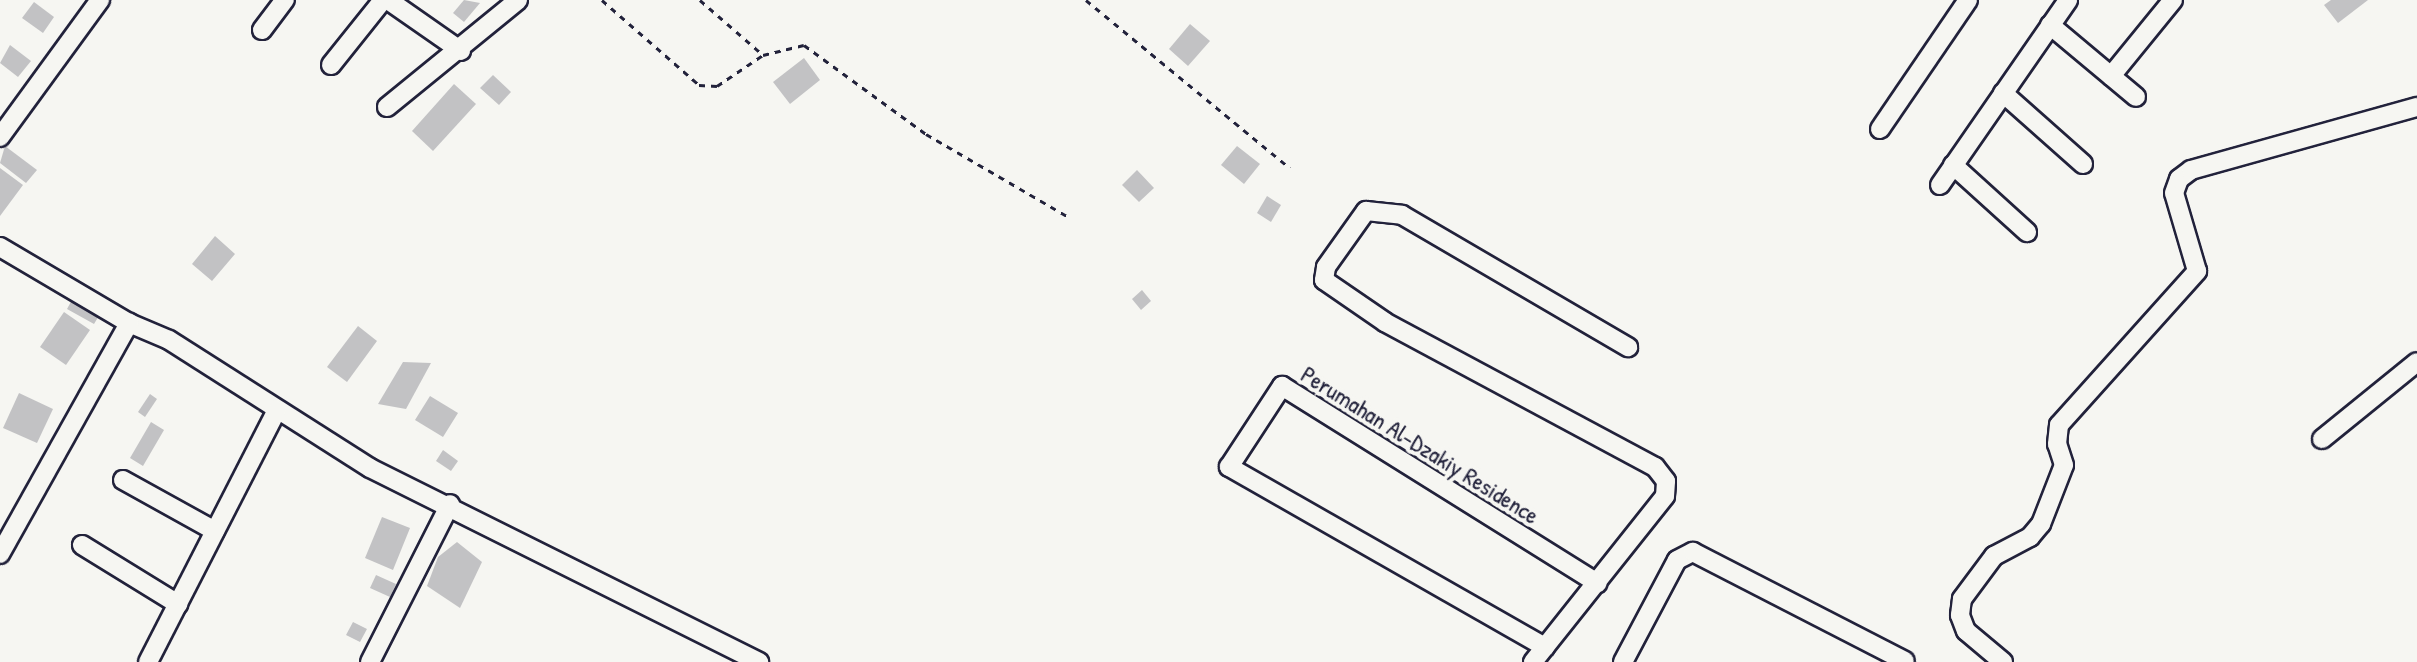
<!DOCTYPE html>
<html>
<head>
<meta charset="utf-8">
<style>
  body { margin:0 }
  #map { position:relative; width:2417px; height:662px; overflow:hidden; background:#f6f6f2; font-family:"Patrick Hand",sans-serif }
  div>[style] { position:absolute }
  .building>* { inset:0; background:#c2c2c4 }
  .path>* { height:3px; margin-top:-1.5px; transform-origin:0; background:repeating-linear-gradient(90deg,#22223b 0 6px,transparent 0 12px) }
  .roads { filter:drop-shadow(2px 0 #22223b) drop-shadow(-2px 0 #22223b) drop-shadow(0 2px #22223b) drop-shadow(0 -2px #22223b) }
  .minor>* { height:18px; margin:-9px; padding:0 9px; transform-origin:9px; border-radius:9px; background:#f6f6f2 }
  span { translate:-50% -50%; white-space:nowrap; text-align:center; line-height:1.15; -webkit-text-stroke:8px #f6f6f2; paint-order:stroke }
  .street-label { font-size:24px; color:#22223b }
</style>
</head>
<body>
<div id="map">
  <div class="building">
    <i style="clip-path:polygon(464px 0,480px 3px,464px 22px,453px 13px)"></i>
    <i style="clip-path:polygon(2331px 0,2368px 0,2338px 23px,2324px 5px)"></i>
    <i style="clip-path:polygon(34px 2px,54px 17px,43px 33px,22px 18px)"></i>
    <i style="clip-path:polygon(1190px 24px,1210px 41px,1188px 66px,1169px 49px)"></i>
    <i style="clip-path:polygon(10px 45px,31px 61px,18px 77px,0 63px)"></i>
    <i style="clip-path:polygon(804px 58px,820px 80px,790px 104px,773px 82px)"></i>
    <i style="clip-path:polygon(493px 75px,511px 92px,499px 105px,480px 88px)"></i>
    <i style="clip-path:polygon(454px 84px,476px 104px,433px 151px,412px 131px)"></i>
    <i style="clip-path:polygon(5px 146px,37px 170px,26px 183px,0 163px)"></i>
    <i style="clip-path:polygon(1237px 146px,1260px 164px,1244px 184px,1221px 165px)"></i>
    <i style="clip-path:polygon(0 168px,23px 185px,0 216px)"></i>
    <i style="clip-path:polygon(1137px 170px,1154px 188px,1139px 202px,1122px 185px)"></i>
    <i style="clip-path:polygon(1267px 196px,1281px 205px,1271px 222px,1257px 213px)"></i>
    <i style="clip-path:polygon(215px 236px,235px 254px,212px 281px,192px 264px)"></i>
    <i style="clip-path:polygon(1142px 290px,1151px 301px,1141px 310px,1132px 299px)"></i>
    <i style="clip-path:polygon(73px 298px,100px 314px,94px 324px,67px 309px)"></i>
    <i style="clip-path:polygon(64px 312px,90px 330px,66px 365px,40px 347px)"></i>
    <i style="clip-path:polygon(358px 326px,377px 341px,347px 382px,327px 367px)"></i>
    <i style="clip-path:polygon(403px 362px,431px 363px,406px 409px,378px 404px)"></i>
    <i style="clip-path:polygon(19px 393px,53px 409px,37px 443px,3px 428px)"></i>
    <i style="clip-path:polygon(150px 394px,157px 399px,145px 417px,138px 412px)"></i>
    <i style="clip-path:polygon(430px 396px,458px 413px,443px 437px,415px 420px)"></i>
    <i style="clip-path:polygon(151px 422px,164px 430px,143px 466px,130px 458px)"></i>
    <i style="clip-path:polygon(443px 450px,458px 461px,451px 471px,436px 461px)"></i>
    <i style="clip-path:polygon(382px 517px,410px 528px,393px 570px,365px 558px)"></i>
    <i style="clip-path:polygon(457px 542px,482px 562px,460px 608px,427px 586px,438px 557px)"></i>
    <i style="clip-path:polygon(376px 575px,396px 584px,390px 597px,370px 588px)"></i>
    <i style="clip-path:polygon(353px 622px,367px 629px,360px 642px,346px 635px)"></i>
  </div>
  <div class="path">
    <i style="left:602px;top:0;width:129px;rotate:41.2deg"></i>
    <i style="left:699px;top:85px;width:18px;rotate:3deg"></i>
    <i style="left:717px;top:86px;width:55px;rotate:-34deg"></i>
    <i style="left:700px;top:0;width:84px;rotate:41.1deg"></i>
    <i style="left:763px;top:55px;width:42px;rotate:-13.7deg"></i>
    <i style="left:804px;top:45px;width:151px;rotate:36.1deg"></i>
    <i style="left:926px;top:134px;width:163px;rotate:30.2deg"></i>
    <i style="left:1086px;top:0;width:264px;rotate:39.5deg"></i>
  </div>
  <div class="roads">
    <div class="minor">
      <i style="left:388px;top:0;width:89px;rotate:34.9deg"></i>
      <i style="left:2050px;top:25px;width:112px;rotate:39.9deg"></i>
      <i style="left:262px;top:30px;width:38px;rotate:-53deg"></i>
      <i style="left:331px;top:65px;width:83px;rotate:-51.3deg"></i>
      <i style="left:2111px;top:76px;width:98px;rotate:-50.8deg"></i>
      <i style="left:2003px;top:93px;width:107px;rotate:41.6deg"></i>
      <i style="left:387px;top:107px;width:169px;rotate:-39.2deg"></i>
      <i style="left:1880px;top:129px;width:156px;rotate:-55.7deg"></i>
      <i style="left:0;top:137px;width:170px;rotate:-53.9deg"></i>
      <i style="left:1953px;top:165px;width:100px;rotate:42.2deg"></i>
      <i style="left:1940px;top:185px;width:225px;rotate:-55.3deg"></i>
      <i style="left:0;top:247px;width:150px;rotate:30.5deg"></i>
      <i style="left:129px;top:323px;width:43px;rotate:23deg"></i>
      <i style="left:169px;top:340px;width:238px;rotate:32.5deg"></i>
      <i style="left:370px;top:468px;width:435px;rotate:26.5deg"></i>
      <i style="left:2322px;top:439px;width:122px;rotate:-39deg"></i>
      <i style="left:123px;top:480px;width:105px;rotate:29deg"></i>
      <i style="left:82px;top:545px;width:113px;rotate:31.6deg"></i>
      <i style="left:0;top:554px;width:265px;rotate:-60.8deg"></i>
      <i style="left:1545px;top:647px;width:364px;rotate:-150.3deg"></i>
      <i style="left:1229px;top:467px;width:97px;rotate:-56.8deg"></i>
      <i style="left:1282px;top:386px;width:372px;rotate:32deg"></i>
      <i style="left:148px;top:662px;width:283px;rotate:-62.9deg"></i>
      <i style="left:370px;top:662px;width:177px;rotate:-63.1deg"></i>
      <i style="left:1533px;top:662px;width:212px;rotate:-51.5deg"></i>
      <i style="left:1665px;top:496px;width:15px;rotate:-86deg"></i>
      <i style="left:1666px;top:481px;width:18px;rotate:-128deg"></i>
      <i style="left:1655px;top:467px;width:306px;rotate:-151.8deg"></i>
      <i style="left:1385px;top:322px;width:74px;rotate:-145.5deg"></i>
      <i style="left:1324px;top:280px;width:13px;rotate:-81deg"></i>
      <i style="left:1326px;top:267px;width:69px;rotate:-54.5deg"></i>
      <i style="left:1366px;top:211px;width:36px;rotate:6deg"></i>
      <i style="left:1402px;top:215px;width:262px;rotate:30.3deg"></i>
      <i style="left:1623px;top:662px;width:115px;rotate:-62.1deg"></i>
      <i style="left:1677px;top:560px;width:18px;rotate:-27deg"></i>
      <i style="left:1693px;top:552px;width:238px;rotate:27.2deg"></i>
      <i style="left:2003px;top:662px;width:48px;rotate:-140deg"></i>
      <i style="left:1966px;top:631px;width:17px;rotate:-111deg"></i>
      <i style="left:1960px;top:615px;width:16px;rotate:-83deg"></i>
      <i style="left:1962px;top:599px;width:54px;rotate:-53.3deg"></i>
      <i style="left:1994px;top:556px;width:41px;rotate:-27.8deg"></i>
      <i style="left:2030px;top:537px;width:17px;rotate:-50deg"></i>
      <i style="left:2041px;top:524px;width:63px;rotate:-68.7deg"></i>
      <i style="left:2064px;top:465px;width:22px;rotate:-108deg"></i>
      <i style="left:2057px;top:444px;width:19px;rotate:-84deg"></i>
      <i style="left:2059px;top:425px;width:207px;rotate:-48.1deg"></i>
      <i style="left:2197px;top:271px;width:81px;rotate:-106.4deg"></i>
      <i style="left:2174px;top:193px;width:15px;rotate:-70deg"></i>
      <i style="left:2179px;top:179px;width:15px;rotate:-37deg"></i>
      <i style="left:2191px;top:170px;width:235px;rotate:-15.6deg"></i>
    </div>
  </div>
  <div class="street-label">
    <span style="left:1420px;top:445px;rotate:32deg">Perumahan Al-Dzakiy Residence</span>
  </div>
</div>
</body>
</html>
